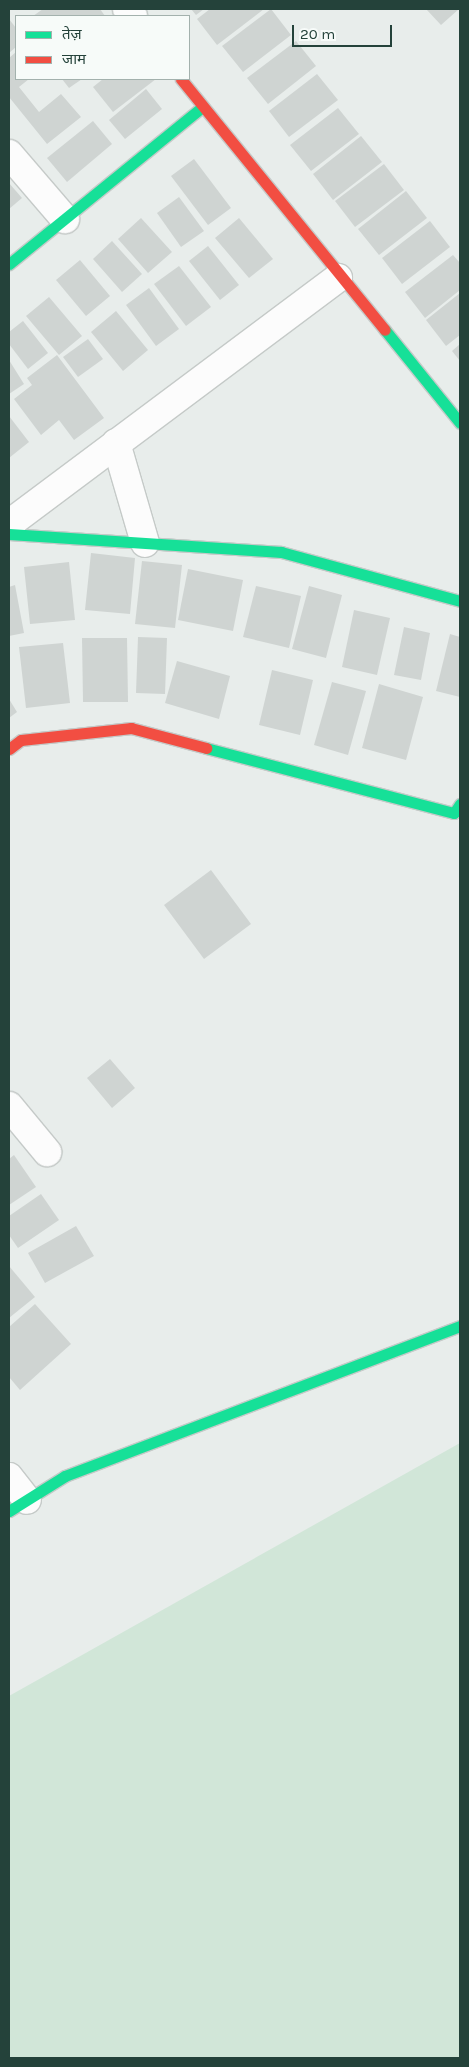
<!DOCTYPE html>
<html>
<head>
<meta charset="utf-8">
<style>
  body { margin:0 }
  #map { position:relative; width:469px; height:2067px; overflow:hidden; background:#e8edeb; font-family:Karla,"Noto Sans Devanagari",sans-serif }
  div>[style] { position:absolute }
  .green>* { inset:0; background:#d1e6d8 }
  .building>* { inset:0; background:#cfd4d2 }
  .roads { filter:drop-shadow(1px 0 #c5cac8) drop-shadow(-1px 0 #c5cac8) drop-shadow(0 1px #c5cac8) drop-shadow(0 -1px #c5cac8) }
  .street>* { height:28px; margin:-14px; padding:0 14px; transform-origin:14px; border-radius:14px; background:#fcfcfc }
  .fast>* { height:11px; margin:-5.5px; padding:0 5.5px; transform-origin:5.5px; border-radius:5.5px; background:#16e098 }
  .jam>* { height:11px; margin:-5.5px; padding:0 5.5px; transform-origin:5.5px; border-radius:5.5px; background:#f24e42 }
  span { translate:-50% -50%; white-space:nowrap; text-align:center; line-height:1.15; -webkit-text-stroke:4px #f7fbf9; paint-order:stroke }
  .frame { position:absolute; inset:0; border:10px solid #24423a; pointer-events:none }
  .legend { position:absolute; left:15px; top:15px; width:175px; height:65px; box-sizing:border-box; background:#f7fbf9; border:1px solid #a3b1ad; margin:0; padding:6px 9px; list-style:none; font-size:15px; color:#24423a }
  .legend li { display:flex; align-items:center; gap:10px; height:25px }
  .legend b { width:25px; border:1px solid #a3b1ad }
  .scale { position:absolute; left:292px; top:25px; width:100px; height:22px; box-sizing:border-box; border:2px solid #24423a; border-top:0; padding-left:6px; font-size:15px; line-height:18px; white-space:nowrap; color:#24423a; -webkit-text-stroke:4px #f7fbf9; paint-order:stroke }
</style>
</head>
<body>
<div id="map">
  <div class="green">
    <i style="clip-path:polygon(460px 1443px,460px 2058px,9px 2058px,9px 1696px)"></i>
  </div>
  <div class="building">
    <i style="clip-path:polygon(43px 9px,100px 9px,105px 16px,33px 16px)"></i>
    <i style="clip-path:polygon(191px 9px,204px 9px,196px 15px)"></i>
    <i style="clip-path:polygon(210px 9px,264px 9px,217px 45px,197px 19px)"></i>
    <i style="clip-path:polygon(271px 9px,291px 35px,243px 72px,222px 46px)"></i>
    <i style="clip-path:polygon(426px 9px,459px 9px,441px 25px)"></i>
    <i style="clip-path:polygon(9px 19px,16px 28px,16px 47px,9px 53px)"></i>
    <i style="clip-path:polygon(296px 41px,316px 66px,268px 104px,247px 78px)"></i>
    <i style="clip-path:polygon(16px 52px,16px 79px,29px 79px,19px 87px,39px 112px,61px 94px,81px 117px,47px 144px,9px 97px,9px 58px)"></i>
    <i style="clip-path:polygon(317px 74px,338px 100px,289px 137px,269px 111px)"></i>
    <i style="clip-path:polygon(62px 79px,82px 79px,69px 88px)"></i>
    <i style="clip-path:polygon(103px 79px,156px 79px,113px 112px,93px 87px)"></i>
    <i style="clip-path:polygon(146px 89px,162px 109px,125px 139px,109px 120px)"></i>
    <i style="clip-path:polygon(338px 108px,359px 134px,311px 171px,290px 145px)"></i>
    <i style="clip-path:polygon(93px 121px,112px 144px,67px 182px,47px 158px)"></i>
    <i style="clip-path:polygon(361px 136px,382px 162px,333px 200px,313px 174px)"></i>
    <i style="clip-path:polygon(194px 159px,231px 208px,208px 225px,171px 176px)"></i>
    <i style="clip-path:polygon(384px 164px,404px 190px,355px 227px,335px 201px)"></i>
    <i style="clip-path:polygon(9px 183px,22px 198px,9px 209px)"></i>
    <i style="clip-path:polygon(406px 191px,427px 218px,379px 255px,358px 229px)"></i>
    <i style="clip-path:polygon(179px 197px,204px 231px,181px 247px,157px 213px)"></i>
    <i style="clip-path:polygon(141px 218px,172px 252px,148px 273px,118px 239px)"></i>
    <i style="clip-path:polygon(239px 218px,273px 259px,249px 278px,215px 238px)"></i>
    <i style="clip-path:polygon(430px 221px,450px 247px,402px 284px,382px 258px)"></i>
    <i style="clip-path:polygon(112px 241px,142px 274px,122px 292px,93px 259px)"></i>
    <i style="clip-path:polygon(208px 246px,239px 285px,220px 300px,189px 261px)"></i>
    <i style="clip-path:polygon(453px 255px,460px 263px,460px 290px,425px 318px,405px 292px)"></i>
    <i style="clip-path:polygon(80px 260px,110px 296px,86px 316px,56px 280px)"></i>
    <i style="clip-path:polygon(179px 266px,211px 307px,186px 326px,154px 284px)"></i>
    <i style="clip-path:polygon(149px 288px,179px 329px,156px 346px,126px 305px)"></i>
    <i style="clip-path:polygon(460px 293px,460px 335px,446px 346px,426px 320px)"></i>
    <i style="clip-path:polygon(49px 297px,82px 336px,59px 355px,26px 316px)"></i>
    <i style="clip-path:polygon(116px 311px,148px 350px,123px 371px,91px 332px)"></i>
    <i style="clip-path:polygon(23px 321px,48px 353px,28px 369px,9px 344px,9px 332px)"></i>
    <i style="clip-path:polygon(88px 339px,103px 359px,78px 377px,63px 357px)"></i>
    <i style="clip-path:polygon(460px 344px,460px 361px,452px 351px)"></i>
    <i style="clip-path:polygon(57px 355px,104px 418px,74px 440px,59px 420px,41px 435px,14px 399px,32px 385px,27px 378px)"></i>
    <i style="clip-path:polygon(9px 360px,24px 384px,9px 394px)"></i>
    <i style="clip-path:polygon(9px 416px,29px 442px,9px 458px)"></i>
    <i style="clip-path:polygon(91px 553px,135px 558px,130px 614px,85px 610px)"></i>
    <i style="clip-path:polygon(142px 561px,182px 565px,175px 628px,135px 624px)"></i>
    <i style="clip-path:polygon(69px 562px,75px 620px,30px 624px,24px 567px)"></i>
    <i style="clip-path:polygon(188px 569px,243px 580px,233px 631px,178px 620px)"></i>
    <i style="clip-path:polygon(15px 585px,24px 633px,9px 636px,9px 587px)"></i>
    <i style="clip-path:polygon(256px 586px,301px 596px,289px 648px,243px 637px)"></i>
    <i style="clip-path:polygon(309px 586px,342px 595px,326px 658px,292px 649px)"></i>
    <i style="clip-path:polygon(354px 610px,390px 618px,377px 675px,342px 667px)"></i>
    <i style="clip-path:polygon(404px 627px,430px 633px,421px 680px,394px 675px)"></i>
    <i style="clip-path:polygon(450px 634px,460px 637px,460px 697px,436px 691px)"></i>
    <i style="clip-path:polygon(138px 637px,167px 638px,165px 694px,136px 693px)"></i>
    <i style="clip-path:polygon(82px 638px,127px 638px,128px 702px,83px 702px)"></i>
    <i style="clip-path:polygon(63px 643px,70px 703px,26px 708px,19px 647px)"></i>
    <i style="clip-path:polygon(177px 661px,230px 676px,219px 719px,165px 703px)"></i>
    <i style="clip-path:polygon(272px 670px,313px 680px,300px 735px,259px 725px)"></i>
    <i style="clip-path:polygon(332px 682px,366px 691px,348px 755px,314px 745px)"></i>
    <i style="clip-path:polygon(379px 684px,423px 697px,406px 760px,362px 748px)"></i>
    <i style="clip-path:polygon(9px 699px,17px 712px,9px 718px)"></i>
    <i style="clip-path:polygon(211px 870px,251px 924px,204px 959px,164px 905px)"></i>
    <i style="clip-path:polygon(110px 1059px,135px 1088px,112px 1108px,87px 1078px)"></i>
    <i style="clip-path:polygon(14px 1155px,36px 1187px,9px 1205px,9px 1159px)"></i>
    <i style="clip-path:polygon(41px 1194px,59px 1220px,18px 1248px,9px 1235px,9px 1216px)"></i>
    <i style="clip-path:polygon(76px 1226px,94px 1256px,45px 1283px,28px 1253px)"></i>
    <i style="clip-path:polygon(9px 1266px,35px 1297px,9px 1318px)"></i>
    <i style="clip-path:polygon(35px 1304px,71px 1344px,20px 1390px,9px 1377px,9px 1327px)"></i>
  </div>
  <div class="roads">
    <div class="street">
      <i style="left:127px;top:9px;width:9px;rotate:49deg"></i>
      <i style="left:9px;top:154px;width:86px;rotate:49.3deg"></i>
      <i style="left:116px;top:443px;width:104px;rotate:73.8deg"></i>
      <i style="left:9px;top:524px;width:411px;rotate:-36.8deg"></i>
      <i style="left:9px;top:1106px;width:60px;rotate:50.4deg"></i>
      <i style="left:9px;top:1477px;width:29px;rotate:52deg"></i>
    </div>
    <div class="fast">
      <i style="left:9px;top:264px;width:249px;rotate:-39.1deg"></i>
      <i style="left:385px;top:330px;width:119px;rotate:51.1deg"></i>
      <i style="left:9px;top:534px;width:273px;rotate:3.8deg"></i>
      <i style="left:281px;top:552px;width:186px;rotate:15.3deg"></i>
      <i style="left:206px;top:748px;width:256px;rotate:14.7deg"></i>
      <i style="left:454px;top:813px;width:11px;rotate:-56deg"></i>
      <i style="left:9px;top:1511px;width:66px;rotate:-32deg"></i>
      <i style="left:65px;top:1476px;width:423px;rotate:-20.8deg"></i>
    </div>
    <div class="jam">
      <i style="left:181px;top:79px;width:323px;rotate:50.9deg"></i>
      <i style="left:9px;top:749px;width:15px;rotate:-37deg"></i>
      <i style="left:21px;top:740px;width:111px;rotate:-6.2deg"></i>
      <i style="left:131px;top:728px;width:78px;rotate:14.9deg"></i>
    </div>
  </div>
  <div class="frame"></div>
  <ul class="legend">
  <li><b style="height:6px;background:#16e098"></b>तेज़</li>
  <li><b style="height:6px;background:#f24e42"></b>जाम</li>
  </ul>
  <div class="scale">20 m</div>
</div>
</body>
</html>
